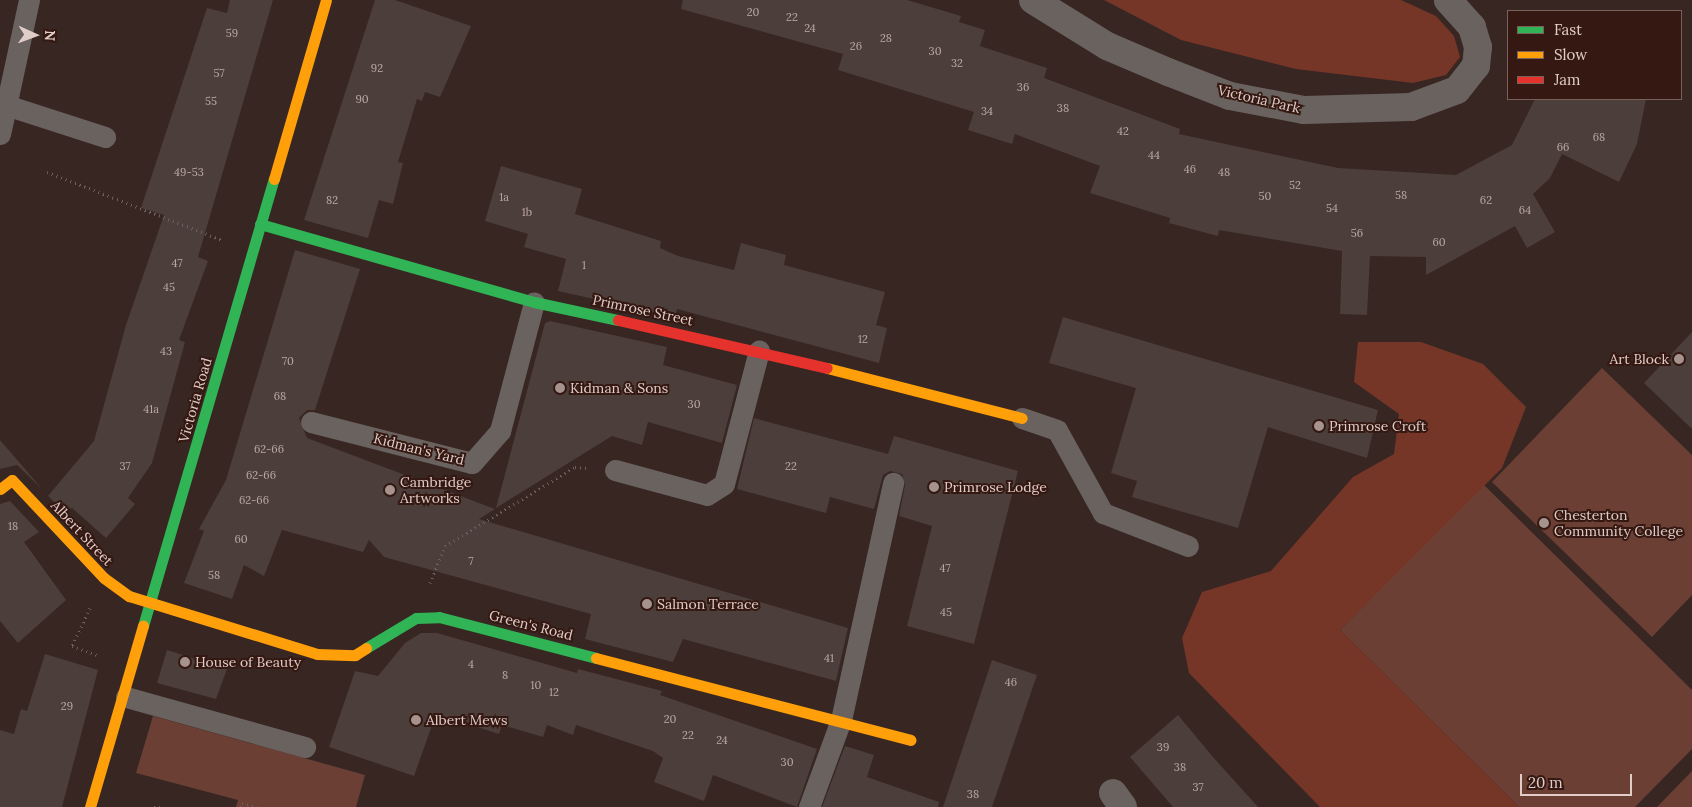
<!DOCTYPE html>
<html>
<head>
<meta charset="utf-8">
<style>
  body { margin:0 }
  #map { position:relative; width:1692px; height:807px; overflow:hidden; background:#372622; font-family:Lora,serif }
  div>[style] { position:absolute }
  .green>* { inset:0; background:#6c3f35 }
  .forest>* { inset:0; background:#753628 }
  .building>* { inset:0; background:#4c3e3a }
  .path>* { height:3px; margin-top:-1.5px; transform-origin:0; background:repeating-linear-gradient(90deg,#6b615e 0 1px,transparent 0 5px) }
  .lane>* { height:21px; margin:-10.5px; padding:0 10.5px; transform-origin:10.5px; border-radius:10.5px; background:#6a625f }
  .street>* { height:28px; margin:-14px; padding:0 14px; transform-origin:14px; border-radius:14px; background:#6a625f }
  .fast>* { height:11px; margin:-5.5px; padding:0 5.5px; transform-origin:5.5px; border-radius:5.5px; background:#30b455 }
  .slow>* { height:11px; margin:-5.5px; padding:0 5.5px; transform-origin:5.5px; border-radius:5.5px; background:#ff9f0a }
  .jam>* { height:11px; margin:-5.5px; padding:0 5.5px; transform-origin:5.5px; border-radius:5.5px; background:#e5322d }
  .dots>* { width:14px; height:14px; translate:-50% -50%; box-sizing:border-box; border:2px solid #341811; border-radius:50% }
  span { translate:-50% -50%; white-space:nowrap; text-align:center; line-height:1.15; -webkit-text-stroke:4px #341811; paint-order:stroke }
  .number-label { font-size:11px; color:#bca9a4 }
  .number-label span { -webkit-text-stroke-width:0 }
  .street-label { font-size:14px; color:#e1cdc8 }
  .poi-label { font-size:14px; color:#e1cdc8 }
  .right { translate:-100% -50%; text-align:right }
  .left { translate:0 -50%; text-align:left }
  .legend { position:absolute; left:1507px; top:10px; width:175px; height:90px; box-sizing:border-box; background:#341811; border:1px solid #79605a; margin:0; padding:6px 9px; list-style:none; font-size:15px; color:#e1cdc8 }
  .legend li { display:flex; align-items:center; gap:10px; height:25px }
  .legend b { width:25px; border:1px solid #79605a }
  .north { position:absolute; left:10px; top:10px; width:50px; height:50px; -webkit-text-stroke:4px #341811; paint-order:stroke; rotate:92deg; font-size:14px; font-weight:700; line-height:20px; text-align:center; color:#e1cdc8 }
  .north::after { content:''; display:block; margin:auto; width:18px; height:22px; background:#e1cdc8; clip-path:polygon(50% 0,100% 100%,50% 72%,0 100%) }
  .scale { position:absolute; left:1520px; top:774px; width:112px; height:22px; box-sizing:border-box; border:2px solid #e1cdc8; border-top:0; padding-left:6px; font-size:15px; line-height:18px; white-space:nowrap; color:#e1cdc8; -webkit-text-stroke:4px #341811; paint-order:stroke }
</style>
</head>
<body>
<div id="map">
  <div class="green">
    <i style="clip-path:polygon(1602px 368px,1692px 455px,1692px 595px,1652px 637px,1492px 482px)"></i>
    <i style="clip-path:polygon(1483px 484px,1692px 690px,1692px 749px,1635px 807px,1519px 807px,1340px 630px)"></i>
    <i style="clip-path:polygon(153px 716px,365px 775px,356px 807px,236px 807px,238px 800px,136px 773px)"></i>
    <i style="clip-path:polygon(1692px 771px,1692px 807px,1657px 807px)"></i>
  </div>
  <div class="forest">
    <i style="clip-path:polygon(1104px 0,1401px 0,1436px 16px,1454px 36px,1460px 57px,1446px 75px,1413px 83px,1296px 69px,1181px 40px)"></i>
    <i style="clip-path:polygon(1358px 342px,1421px 342px,1483px 364px,1526px 407px,1502px 468px,1340px 630px,1519px 807px,1320px 807px,1189px 673px,1182px 638px,1202px 592px,1271px 571px,1353px 477px,1394px 454px,1399px 414px,1354px 382px)"></i>
  </div>
  <div class="building">
    <i style="clip-path:polygon(230px 0,273px 0,198px 257px,208px 261px,179px 340px,185px 342px,152px 463px,128px 498px,135px 504px,106px 538px,72px 508px,65px 513px,48px 496px,94px 441px,126px 325px,164px 215px,141px 208px,207px 8px,227px 13px)"></i>
    <i style="clip-path:polygon(375px 0,395px 0,471px 26px,440px 97px,425px 92px,422px 101px,417px 99px,398px 162px,403px 163px,393px 204px,379px 200px,368px 238px,304px 220px)"></i>
    <i style="clip-path:polygon(683px 0,907px 0,961px 16px,959px 22px,985px 30px,980px 46px,1047px 68px,1044px 78px,1180px 129px,1179px 134px,1338px 168px,1456px 175px,1512px 145px,1535px 99px,1646px 99px,1637px 144px,1619px 182px,1562px 154px,1550px 178px,1533px 194px,1555px 232px,1527px 248px,1515px 226px,1426px 275px,1426px 257px,1370px 256px,1367px 315px,1340px 314px,1342px 251px,1219px 230px,1218px 236px,1169px 223px,1170px 218px,1090px 193px,1100px 166px,1015px 134px,1012px 144px,968px 130px,974px 112px,838px 70px,843px 54px,681px 9px)"></i>
    <i style="clip-path:polygon(501px 166px,582px 189px,575px 214px,661px 241px,660px 248px,678px 256px,734px 270px,741px 243px,786px 255px,784px 265px,885px 292px,876px 325px,887px 328px,879px 363px,677px 309px,675px 317px,558px 291px,566px 259px,524px 247px,528px 234px,485px 221px)"></i>
    <i style="clip-path:polygon(295px 250px,360px 269px,315px 410px,307px 410px,299px 418px,307px 438px,495px 509px,479px 519px,848px 628px,836px 681px,683px 639px,673px 662px,585px 639px,591px 614px,384px 557px,369px 540px,363px 552px,282px 530px,264px 576px,244px 565px,232px 599px,184px 583px,204px 531px,199px 529px,226px 480px)"></i>
    <i style="clip-path:polygon(1063px 317px,1378px 410px,1367px 458px,1268px 427px,1238px 528px,1132px 497px,1137px 481px,1111px 473px,1136px 388px,1049px 363px)"></i>
    <i style="clip-path:polygon(550px 321px,667px 347px,663px 365px,737px 385px,722px 443px,648px 422px,642px 445px,612px 436px,496px 508px,545px 323px)"></i>
    <i style="clip-path:polygon(1692px 332px,1692px 429px,1644px 383px)"></i>
    <i style="clip-path:polygon(754px 418px,888px 454px,894px 436px,1018px 471px,974px 644px,907px 626px,932px 526px,899px 516px,905px 485px,902px 474px,890px 471px,883px 475px,874px 509px,830px 497px,826px 513px,737px 489px)"></i>
    <i style="clip-path:polygon(0 440px,43px 490px,17px 465px,0 469px)"></i>
    <i style="clip-path:polygon(10px 501px,39px 532px,24px 542px,66px 600px,18px 643px,0 621px,0 504px)"></i>
    <i style="clip-path:polygon(421px 633px,437px 633px,577px 673px,578px 669px,662px 691px,660px 695px,817px 749px,797px 807px,713px 775px,704px 801px,654px 782px,663px 758px,653px 751px,576px 725px,573px 735px,547px 725px,543px 737px,502px 725px,499px 734px,436px 714px,414px 776px,329px 747px,355px 671px,378px 676px,405px 643px)"></i>
    <i style="clip-path:polygon(167px 650px,227px 669px,216px 699px,157px 683px)"></i>
    <i style="clip-path:polygon(45px 654px,98px 670px,62px 807px,0 807px,0 730px,14px 734px,21px 709px,27px 711px)"></i>
    <i style="clip-path:polygon(992px 660px,1037px 675px,992px 807px,943px 807px)"></i>
    <i style="clip-path:polygon(1178px 715px,1213px 757px,1258px 807px,1173px 807px,1130px 757px)"></i>
    <i style="clip-path:polygon(845px 746px,874px 755px,867px 777px,939px 802px,938px 807px,822px 807px)"></i>
  </div>
  <div class="path">
    <i style="left:47px;top:172px;width:188px;rotate:21.2deg"></i>
    <i style="left:430px;top:583px;width:40px;rotate:-68deg"></i>
    <i style="left:445px;top:546px;width:152px;rotate:-31.3deg"></i>
    <i style="left:575px;top:467px;width:11px;rotate:5deg"></i>
    <i style="left:90px;top:608px;width:42px;rotate:115.3deg"></i>
    <i style="left:72px;top:646px;width:29px;rotate:20deg"></i>
    <i style="left:154px;top:807px;width:7px"></i>
    <i style="left:241px;top:807px;width:4px;rotate:-76deg"></i>
    <i style="left:242px;top:803px;width:16px;rotate:15deg"></i>
  </div>
  <div class="lane">
    <i style="left:9px;top:106px;width:101px;rotate:17.9deg"></i>
    <i style="left:0;top:134px;width:137px;rotate:-77.8deg"></i>
    <i style="left:1022px;top:418px;width:37px;rotate:19deg"></i>
    <i style="left:1057px;top:430px;width:95px;rotate:61deg"></i>
    <i style="left:1103px;top:513px;width:91px;rotate:21.2deg"></i>
    <i style="left:311px;top:422px;width:166px;rotate:14.3deg"></i>
    <i style="left:472px;top:463px;width:43px;rotate:-48.8deg"></i>
    <i style="left:500px;top:431px;width:133px;rotate:-75.2deg"></i>
    <i style="left:615px;top:470px;width:95px;rotate:15.2deg"></i>
    <i style="left:707px;top:495px;width:20px;rotate:-33deg"></i>
    <i style="left:724px;top:484px;width:138px;rotate:-75.3deg"></i>
    <i style="left:126px;top:697px;width:186px;rotate:15.6deg"></i>
    <i style="left:809px;top:807px;width:93px;rotate:-69.8deg"></i>
    <i style="left:841px;top:720px;width:243px;rotate:-77.6deg"></i>
  </div>
  <div class="street">
    <i style="left:1033px;top:0;width:87px;rotate:31.9deg"></i>
    <i style="left:1107px;top:46px;width:66px;rotate:23.1deg"></i>
    <i style="left:1168px;top:72px;width:66px;rotate:21.2deg"></i>
    <i style="left:1230px;top:96px;width:75px;rotate:10.7deg"></i>
    <i style="left:1304px;top:110px;width:107px;rotate:-1.6deg"></i>
    <i style="left:1411px;top:107px;width:49px;rotate:-20.3deg"></i>
    <i style="left:1457px;top:90px;width:31px;rotate:-52deg"></i>
    <i style="left:1476px;top:66px;width:19px;rotate:-84deg"></i>
    <i style="left:1478px;top:47px;width:21px;rotate:-107deg"></i>
    <i style="left:1472px;top:27px;width:36px;rotate:-132deg"></i>
    <i style="left:1113px;top:793px;width:17px;rotate:54deg"></i>
  </div>
  <div class="fast">
    <i style="left:260px;top:224px;width:285px;rotate:15.9deg"></i>
    <i style="left:534px;top:302px;width:86px;rotate:12.1deg"></i>
    <i style="left:143px;top:626px;width:466px;rotate:-73.7deg"></i>
    <i style="left:366px;top:648px;width:58px;rotate:-31deg"></i>
    <i style="left:416px;top:618px;width:23px;rotate:-2deg"></i>
    <i style="left:439px;top:617px;width:162px;rotate:14.6deg"></i>
  </div>
  <div class="slow">
    <i style="left:274px;top:179px;width:186px;rotate:-73.8deg"></i>
    <i style="left:827px;top:368px;width:201px;rotate:14.4deg"></i>
    <i style="left:0;top:489px;width:15px;rotate:-37deg"></i>
    <i style="left:12px;top:480px;width:134px;rotate:46.8deg"></i>
    <i style="left:104px;top:578px;width:31px;rotate:36deg"></i>
    <i style="left:129px;top:596px;width:197px;rotate:17.1deg"></i>
    <i style="left:317px;top:654px;width:38px;rotate:2deg"></i>
    <i style="left:355px;top:655px;width:13px;rotate:-32deg"></i>
    <i style="left:596px;top:658px;width:325px;rotate:14.6deg"></i>
    <i style="left:90px;top:807px;width:189px;rotate:-73.7deg"></i>
  </div>
  <div class="jam">
    <i style="left:618px;top:320px;width:214px;rotate:12.9deg"></i>
  </div>
  <div class="dots">
    <i style="left:1679px;top:359px;background:#a6938e"></i>
    <i style="left:560px;top:388px;background:#a6938e"></i>
    <i style="left:1319px;top:426px;background:#a6938e"></i>
    <i style="left:934px;top:487px;background:#a6938e"></i>
    <i style="left:390px;top:490px;background:#a6938e"></i>
    <i style="left:1544px;top:523px;background:#a6938e"></i>
    <i style="left:647px;top:604px;background:#a6938e"></i>
    <i style="left:185px;top:662px;background:#a6938e"></i>
    <i style="left:416px;top:720px;background:#a6938e"></i>
  </div>
  <div class="number-label">
    <span style="left:753px;top:12px">20</span>
    <span style="left:792px;top:17px">22</span>
    <span style="left:810px;top:28px">24</span>
    <span style="left:232px;top:33px">59</span>
    <span style="left:886px;top:38px">28</span>
    <span style="left:856px;top:46px">26</span>
    <span style="left:935px;top:51px">30</span>
    <span style="left:957px;top:63px">32</span>
    <span style="left:377px;top:68px">92</span>
    <span style="left:219px;top:73px">57</span>
    <span style="left:1023px;top:87px">36</span>
    <span style="left:362px;top:99px">90</span>
    <span style="left:211px;top:101px">55</span>
    <span style="left:1063px;top:108px">38</span>
    <span style="left:987px;top:111px">34</span>
    <span style="left:1123px;top:131px">42</span>
    <span style="left:1599px;top:137px">68</span>
    <span style="left:1563px;top:147px">66</span>
    <span style="left:1154px;top:155px">44</span>
    <span style="left:1190px;top:169px">46</span>
    <span style="left:189px;top:172px">49-53</span>
    <span style="left:1224px;top:172px">48</span>
    <span style="left:1295px;top:185px">52</span>
    <span style="left:1401px;top:195px">58</span>
    <span style="left:1265px;top:196px">50</span>
    <span style="left:504px;top:197px">1a</span>
    <span style="left:332px;top:200px">82</span>
    <span style="left:1486px;top:200px">62</span>
    <span style="left:1332px;top:208px">54</span>
    <span style="left:1525px;top:210px">64</span>
    <span style="left:527px;top:212px">1b</span>
    <span style="left:1357px;top:233px">56</span>
    <span style="left:1439px;top:242px">60</span>
    <span style="left:177px;top:263px">47</span>
    <span style="left:584px;top:265px">1</span>
    <span style="left:169px;top:287px">45</span>
    <span style="left:863px;top:339px">12</span>
    <span style="left:166px;top:351px">43</span>
    <span style="left:288px;top:361px">70</span>
    <span style="left:280px;top:396px">68</span>
    <span style="left:694px;top:404px">30</span>
    <span style="left:151px;top:409px">41a</span>
    <span style="left:269px;top:449px">62-66</span>
    <span style="left:125px;top:466px">37</span>
    <span style="left:791px;top:466px">22</span>
    <span style="left:261px;top:475px">62-66</span>
    <span style="left:254px;top:500px">62-66</span>
    <span style="left:13px;top:526px">18</span>
    <span style="left:241px;top:539px">60</span>
    <span style="left:471px;top:561px">7</span>
    <span style="left:945px;top:568px">47</span>
    <span style="left:214px;top:575px">58</span>
    <span style="left:946px;top:612px">45</span>
    <span style="left:829px;top:658px">41</span>
    <span style="left:471px;top:664px">4</span>
    <span style="left:505px;top:675px">8</span>
    <span style="left:1011px;top:682px">46</span>
    <span style="left:536px;top:685px">10</span>
    <span style="left:554px;top:692px">12</span>
    <span style="left:67px;top:706px">29</span>
    <span style="left:670px;top:719px">20</span>
    <span style="left:688px;top:735px">22</span>
    <span style="left:722px;top:740px">24</span>
    <span style="left:1163px;top:747px">39</span>
    <span style="left:787px;top:762px">30</span>
    <span style="left:1180px;top:767px">38</span>
    <span style="left:1198px;top:787px">37</span>
    <span style="left:973px;top:794px">38</span>
  </div>
  <div class="street-label">
    <span style="left:1259px;top:99px;rotate:13deg">Victoria Park</span>
    <span style="left:643px;top:310px;rotate:12deg">Primrose Street</span>
    <span style="left:195px;top:400px;rotate:-74deg">Victoria Road</span>
    <span style="left:419px;top:449px;rotate:14deg">Kidman's Yard</span>
    <span style="left:82px;top:533px;rotate:47deg">Albert Street</span>
    <span style="left:531px;top:625px;rotate:14deg">Green's Road</span>
  </div>
  <div class="poi-label">
    <span class="right" style="left:1669px;top:359px">Art Block</span>
    <span class="left" style="left:570px;top:388px">Kidman &amp; Sons</span>
    <span class="left" style="left:1329px;top:426px">Primrose Croft</span>
    <span class="left" style="left:400px;top:490px">Cambridge<br>Artworks</span>
    <span class="left" style="left:944px;top:487px">Primrose Lodge</span>
    <span class="left" style="left:1554px;top:523px">Chesterton<br>Community College</span>
    <span class="left" style="left:657px;top:604px">Salmon Terrace</span>
    <span class="left" style="left:195px;top:662px">House of Beauty</span>
    <span class="left" style="left:426px;top:720px">Albert Mews</span>
  </div>
  <ul class="legend">
  <li><b style="height:6px;background:#30b455"></b>Fast</li>
  <li><b style="height:6px;background:#ff9f0a"></b>Slow</li>
  <li><b style="height:6px;background:#e5322d"></b>Jam</li>
  </ul>
  <div class="north">N</div>
  <div class="scale">20 m</div>
</div>
</body>
</html>
